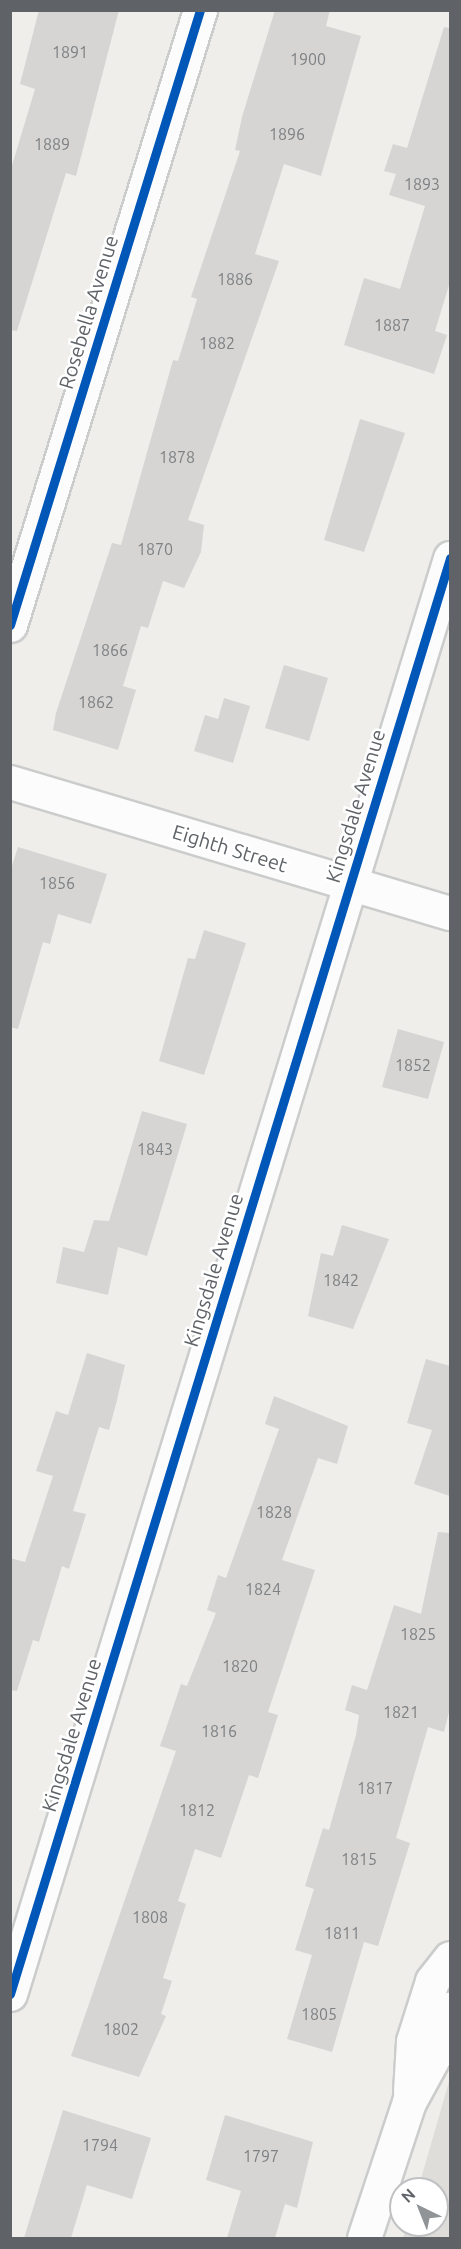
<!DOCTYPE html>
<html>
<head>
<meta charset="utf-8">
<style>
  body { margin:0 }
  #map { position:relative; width:461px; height:2249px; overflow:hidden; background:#efeeea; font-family:Ubuntu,sans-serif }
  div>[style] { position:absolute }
  .industrial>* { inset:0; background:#dfddda }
  .building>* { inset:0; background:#d6d5d3 }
  .roads { filter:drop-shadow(2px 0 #cbcccc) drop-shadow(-2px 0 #cbcccc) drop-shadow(0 2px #cbcccc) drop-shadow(0 -2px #cbcccc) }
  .minor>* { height:33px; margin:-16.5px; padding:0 16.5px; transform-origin:16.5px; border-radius:16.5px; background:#fdfcfc }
  .cycleway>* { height:9px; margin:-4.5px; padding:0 4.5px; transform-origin:4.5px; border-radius:4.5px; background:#0057b8 }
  span { translate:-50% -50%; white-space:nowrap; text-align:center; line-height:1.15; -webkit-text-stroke:5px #fff; paint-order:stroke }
  .number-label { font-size:16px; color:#7e8184 }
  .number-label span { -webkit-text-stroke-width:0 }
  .street-label { font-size:20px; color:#5f6368 }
  .frame { position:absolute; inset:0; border:12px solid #5f6368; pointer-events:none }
  .north { position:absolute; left:389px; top:2177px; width:60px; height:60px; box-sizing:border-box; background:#fff; border:2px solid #bfc1c3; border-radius:50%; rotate:317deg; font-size:16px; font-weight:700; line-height:24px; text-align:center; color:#5f6368 }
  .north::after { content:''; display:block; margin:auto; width:21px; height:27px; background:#919496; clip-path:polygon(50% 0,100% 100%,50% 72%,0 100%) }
</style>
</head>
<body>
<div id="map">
  <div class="industrial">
    <i style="clip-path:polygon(450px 2078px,450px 2238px,403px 2238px,407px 2225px,437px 2225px,437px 2189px,418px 2189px)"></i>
  </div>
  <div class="building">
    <i style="clip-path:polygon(39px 10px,119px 10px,76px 176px,66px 173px,17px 331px,10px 330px,10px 172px,35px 89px,20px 84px)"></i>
    <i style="clip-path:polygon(275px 10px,330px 10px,326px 26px,361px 36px,321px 176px,284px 164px,255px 254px,279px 261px,188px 520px,204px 525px,201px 552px,184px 588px,163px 581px,148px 628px,141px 626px,123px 686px,136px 690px,118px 750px,53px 730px,56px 713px,112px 543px,121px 545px,173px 360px,178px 361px,197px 299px,191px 297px,240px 151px,235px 150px,242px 117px)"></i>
    <i style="clip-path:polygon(444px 27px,450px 28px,450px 282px,435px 331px,447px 335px,434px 374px,344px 345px,364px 278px,400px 289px,425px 206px,389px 195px,396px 174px,384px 171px,393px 144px,407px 148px)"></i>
    <i style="clip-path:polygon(360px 419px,405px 433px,364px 552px,324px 540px)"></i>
    <i style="clip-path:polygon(284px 665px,328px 678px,309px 741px,265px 728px)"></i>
    <i style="clip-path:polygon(224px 698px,250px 706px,233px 763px,194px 751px,205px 715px,218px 719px)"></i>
    <i style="clip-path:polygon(18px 847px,107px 874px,91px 924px,58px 914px,50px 944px,43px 942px,18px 1029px,10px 1027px,10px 872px)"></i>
    <i style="clip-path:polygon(204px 930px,246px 943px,204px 1075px,159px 1061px,188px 958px,195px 959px)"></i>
    <i style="clip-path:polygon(398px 1029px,444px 1042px,428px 1099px,382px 1087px)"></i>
    <i style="clip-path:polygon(142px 1111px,187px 1124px,147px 1256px,118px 1247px,108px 1295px,56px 1283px,63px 1247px,84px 1252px,94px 1220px,109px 1221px)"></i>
    <i style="clip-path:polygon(342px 1225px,389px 1239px,353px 1329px,308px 1316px,321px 1253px,333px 1256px)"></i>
    <i style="clip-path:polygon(87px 1353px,125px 1365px,116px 1404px,109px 1430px,99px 1427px,73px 1511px,86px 1514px,69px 1569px,62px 1566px,39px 1642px,33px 1640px,17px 1691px,10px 1690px,10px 1558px,25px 1562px,53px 1476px,36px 1471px,56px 1411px,68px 1415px)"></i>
    <i style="clip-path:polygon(426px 1359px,450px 1366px,450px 1496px,414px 1484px,432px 1430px,407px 1423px)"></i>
    <i style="clip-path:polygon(274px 1396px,348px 1426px,337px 1464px,318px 1458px,282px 1560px,315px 1570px,268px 1712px,278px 1715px,258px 1778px,249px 1775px,221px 1858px,195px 1849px,178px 1901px,186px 1904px,163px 1978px,172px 1981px,161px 2014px,166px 2016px,139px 2077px,71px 2056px,176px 1751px,160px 1746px,181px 1684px,187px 1686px,216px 1613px,207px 1610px,218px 1575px,226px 1578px,279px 1429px,265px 1424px)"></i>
    <i style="clip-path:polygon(438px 1532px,450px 1533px,450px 1708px,444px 1732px,428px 1727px,396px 1838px,410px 1843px,378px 1946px,364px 1942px,332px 2052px,287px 2039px,312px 1955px,295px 1950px,314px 1889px,305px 1886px,323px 1828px,329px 1830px,356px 1735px,359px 1715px,345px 1710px,352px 1685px,367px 1690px,394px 1605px,421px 1614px)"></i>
    <i style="clip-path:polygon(63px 2110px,151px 2138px,132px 2199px,87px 2185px,71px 2238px,24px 2238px)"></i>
    <i style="clip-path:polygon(225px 2115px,313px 2142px,297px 2208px,285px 2204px,275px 2238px,227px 2238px,241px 2191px,206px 2180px)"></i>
  </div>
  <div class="roads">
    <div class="minor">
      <i style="left:10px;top:625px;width:644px;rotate:-72.83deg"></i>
      <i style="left:10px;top:782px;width:459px;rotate:16.6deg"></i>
      <i style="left:10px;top:1994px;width:1502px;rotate:-72.96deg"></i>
      <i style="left:410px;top:2092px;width:51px;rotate:-86.6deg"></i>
      <i style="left:413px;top:2041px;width:63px;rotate:-72.4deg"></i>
      <i style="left:432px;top:1981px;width:29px;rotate:-52deg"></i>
      <i style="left:364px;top:2238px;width:143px;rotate:-71.7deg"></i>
      <i style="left:409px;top:2102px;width:60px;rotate:-61.3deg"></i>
      <i style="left:438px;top:2049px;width:42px;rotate:-73.3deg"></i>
    </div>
  </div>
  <div class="cycleway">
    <i style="left:10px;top:625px;width:644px;rotate:-72.83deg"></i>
    <i style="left:10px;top:1994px;width:1502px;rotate:-72.96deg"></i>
  </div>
  <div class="number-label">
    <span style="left:70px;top:52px">1891</span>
    <span style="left:308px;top:59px">1900</span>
    <span style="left:287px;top:134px">1896</span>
    <span style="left:52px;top:144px">1889</span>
    <span style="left:422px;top:184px">1893</span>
    <span style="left:235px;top:279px">1886</span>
    <span style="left:392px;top:325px">1887</span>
    <span style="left:217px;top:343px">1882</span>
    <span style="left:177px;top:457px">1878</span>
    <span style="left:155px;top:549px">1870</span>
    <span style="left:110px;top:650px">1866</span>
    <span style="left:96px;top:702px">1862</span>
    <span style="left:57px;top:883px">1856</span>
    <span style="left:413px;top:1065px">1852</span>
    <span style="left:155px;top:1149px">1843</span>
    <span style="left:341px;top:1280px">1842</span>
    <span style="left:274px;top:1512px">1828</span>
    <span style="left:263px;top:1589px">1824</span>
    <span style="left:418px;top:1634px">1825</span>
    <span style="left:240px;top:1666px">1820</span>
    <span style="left:401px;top:1712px">1821</span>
    <span style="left:219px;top:1731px">1816</span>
    <span style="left:375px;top:1788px">1817</span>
    <span style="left:197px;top:1810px">1812</span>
    <span style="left:359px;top:1859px">1815</span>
    <span style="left:150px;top:1917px">1808</span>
    <span style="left:342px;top:1933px">1811</span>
    <span style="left:319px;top:2014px">1805</span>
    <span style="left:121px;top:2029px">1802</span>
    <span style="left:100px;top:2145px">1794</span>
    <span style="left:261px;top:2156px">1797</span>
  </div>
  <div class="street-label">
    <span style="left:88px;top:312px;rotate:-73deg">Rosebella Avenue</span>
    <span style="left:355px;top:806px;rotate:-73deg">Kingsdale Avenue</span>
    <span style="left:230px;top:848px;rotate:17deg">Eighth Street</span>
    <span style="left:213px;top:1270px;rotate:-73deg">Kingsdale Avenue</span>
    <span style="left:71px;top:1735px;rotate:-73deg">Kingsdale Avenue</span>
  </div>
  <div class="frame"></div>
  <div class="north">N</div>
</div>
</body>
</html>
